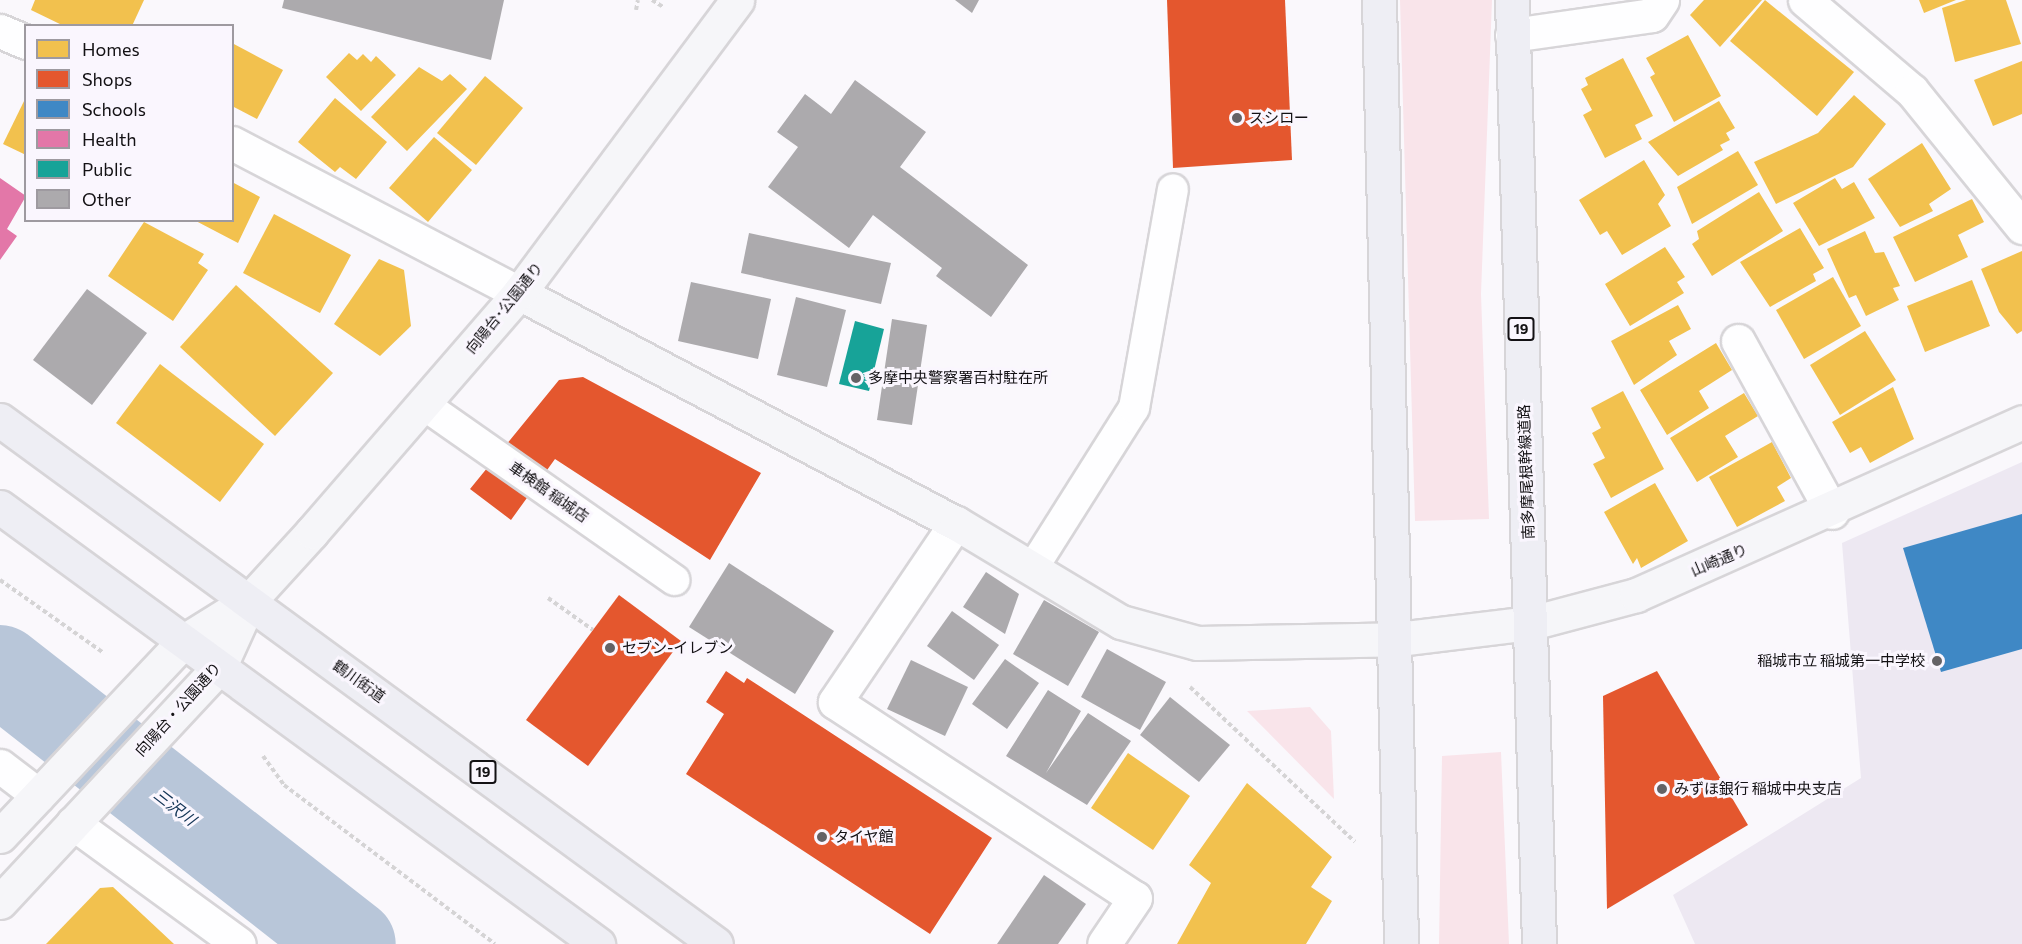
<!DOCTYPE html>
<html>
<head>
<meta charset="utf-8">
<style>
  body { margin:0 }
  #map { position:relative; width:2022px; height:944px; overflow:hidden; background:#faf8fc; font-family:Commissioner,"Noto Sans JP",sans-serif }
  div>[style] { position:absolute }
  .built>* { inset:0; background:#ede8f2 }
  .green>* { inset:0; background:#f9e4ea }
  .homes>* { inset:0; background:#f2c14e }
  .shops>* { inset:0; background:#e4572e }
  .schools>* { inset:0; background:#3f88c5 }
  .health>* { inset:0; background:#e377a8 }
  .public>* { inset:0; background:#17a398 }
  .river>* { height:90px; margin:-45px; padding:0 45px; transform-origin:45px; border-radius:45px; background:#b8c6d9 }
  .building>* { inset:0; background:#acaaad }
  .path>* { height:4px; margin-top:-2px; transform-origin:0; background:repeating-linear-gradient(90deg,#d5d4d5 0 4.5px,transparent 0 7.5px) }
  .roads { filter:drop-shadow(2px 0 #d7d5d8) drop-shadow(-2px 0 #d7d5d8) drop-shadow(0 2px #d7d5d8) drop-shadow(0 -2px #d7d5d8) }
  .lane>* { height:30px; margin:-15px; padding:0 15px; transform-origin:15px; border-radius:15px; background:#fefeff }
  .street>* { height:33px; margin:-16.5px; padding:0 16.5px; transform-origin:16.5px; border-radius:16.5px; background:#fefeff }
  .secondary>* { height:33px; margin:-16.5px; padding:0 16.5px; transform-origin:16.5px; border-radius:16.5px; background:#f6f6f9 }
  .primary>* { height:33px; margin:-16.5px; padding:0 16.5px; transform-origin:16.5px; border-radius:16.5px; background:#eeeef4 }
  .dots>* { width:16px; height:16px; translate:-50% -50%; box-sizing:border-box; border:3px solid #faf6fe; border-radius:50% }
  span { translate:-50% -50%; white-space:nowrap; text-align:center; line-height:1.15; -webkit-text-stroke:6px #faf6fe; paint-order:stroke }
  .shield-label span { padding:2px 4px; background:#faf6fe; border:2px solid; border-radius:4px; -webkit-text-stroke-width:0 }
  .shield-label { font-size:14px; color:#131114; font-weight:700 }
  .poi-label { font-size:15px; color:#131114 }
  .left { translate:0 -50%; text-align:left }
  .right { translate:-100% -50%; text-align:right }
  .street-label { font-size:15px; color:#131114 }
  .water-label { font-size:16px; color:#103254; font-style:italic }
  .legend { position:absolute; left:24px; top:24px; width:210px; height:198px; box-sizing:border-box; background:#faf6fe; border:2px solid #9e9aa0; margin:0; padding:8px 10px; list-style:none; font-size:18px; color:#131114 }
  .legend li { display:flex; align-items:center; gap:12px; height:30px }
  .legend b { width:30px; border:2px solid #9e9aa0 }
</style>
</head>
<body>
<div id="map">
  <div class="built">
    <i style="clip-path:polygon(2022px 462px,2022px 944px,1695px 944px,1673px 895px,1861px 778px,1842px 543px)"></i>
  </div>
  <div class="green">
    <i style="clip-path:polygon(1400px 0,1492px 0,1481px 294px,1489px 519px,1415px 521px)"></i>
    <i style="clip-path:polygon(1310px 707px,1331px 731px,1334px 799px,1247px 711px)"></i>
    <i style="clip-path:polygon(1501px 752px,1509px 944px,1439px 944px,1442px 756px)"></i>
  </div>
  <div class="homes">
    <i style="clip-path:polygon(35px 0,144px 0,132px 26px,64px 26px,31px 10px)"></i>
    <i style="clip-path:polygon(1704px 0,1762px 0,1720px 47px,1690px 15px)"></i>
    <i style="clip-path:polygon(1765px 0,1854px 72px,1817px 116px,1730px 41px)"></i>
    <i style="clip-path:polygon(1919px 0,1956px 0,1924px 13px)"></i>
    <i style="clip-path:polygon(1966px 0,2006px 0,2021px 44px,1955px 62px,1942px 8px)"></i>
    <i style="clip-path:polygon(1688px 35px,1721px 96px,1674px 122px,1650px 77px,1655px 74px,1646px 58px)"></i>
    <i style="clip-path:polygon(232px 43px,283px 70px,257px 119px,232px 106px)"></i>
    <i style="clip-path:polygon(349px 53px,357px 60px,363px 54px,371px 62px,376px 56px,396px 75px,361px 111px,326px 77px)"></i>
    <i style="clip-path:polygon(1623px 58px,1653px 116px,1635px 125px,1642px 139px,1605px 158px,1583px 115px,1592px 110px,1581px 89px,1588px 85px,1585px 78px)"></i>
    <i style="clip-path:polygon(2022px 61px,2022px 114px,1993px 126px,1974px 80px)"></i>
    <i style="clip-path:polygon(419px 67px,442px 81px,450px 74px,467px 89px,407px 151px,371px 117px)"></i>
    <i style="clip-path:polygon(485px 76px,523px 108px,476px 165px,437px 133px)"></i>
    <i style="clip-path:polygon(1854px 95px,1886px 124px,1853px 167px,1776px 204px,1754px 162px,1818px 133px)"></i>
    <i style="clip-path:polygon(26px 97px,26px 155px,3px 144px)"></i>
    <i style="clip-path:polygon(335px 98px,387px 142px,356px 179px,340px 167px,335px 172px,298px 142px)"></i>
    <i style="clip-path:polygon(1719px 101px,1735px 128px,1726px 133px,1730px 140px,1720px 145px,1723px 150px,1678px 176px,1648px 142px)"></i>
    <i style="clip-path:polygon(434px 137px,472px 170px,428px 222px,389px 188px)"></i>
    <i style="clip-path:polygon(1922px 143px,1951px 189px,1929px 204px,1933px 211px,1900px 227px,1868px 179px)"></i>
    <i style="clip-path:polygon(1738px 151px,1758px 185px,1692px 224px,1677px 187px)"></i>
    <i style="clip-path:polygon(1644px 160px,1665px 195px,1658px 204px,1671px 226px,1622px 255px,1607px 231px,1600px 235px,1579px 200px)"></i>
    <i style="clip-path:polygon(1835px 178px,1842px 189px,1854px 182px,1875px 218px,1819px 246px,1793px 203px)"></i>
    <i style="clip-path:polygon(232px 182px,260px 197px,238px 243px,194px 220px,232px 220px)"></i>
    <i style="clip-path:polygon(1759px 192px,1783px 231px,1712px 276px,1692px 244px,1699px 239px,1697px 231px)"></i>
    <i style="clip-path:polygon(1972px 199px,1984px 222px,1958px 235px,1968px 257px,1915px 282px,1893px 237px)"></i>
    <i style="clip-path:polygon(274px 214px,351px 255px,320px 313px,243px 273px)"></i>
    <i style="clip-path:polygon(144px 222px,204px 254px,198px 263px,208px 270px,173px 321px,108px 276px)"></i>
    <i style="clip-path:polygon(1800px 228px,1824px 268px,1813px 274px,1816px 281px,1770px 307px,1740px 262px)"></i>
    <i style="clip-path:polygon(1865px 231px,1875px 253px,1884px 252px,1900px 286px,1893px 288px,1899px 300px,1866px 316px,1856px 295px,1849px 298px,1827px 249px)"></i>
    <i style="clip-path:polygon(1665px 247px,1685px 277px,1677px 282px,1684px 293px,1630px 326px,1605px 284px)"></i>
    <i style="clip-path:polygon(2022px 251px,2022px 331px,2017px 334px,1999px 312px,1981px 269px)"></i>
    <i style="clip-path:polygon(379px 259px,404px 270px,411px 326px,380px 356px,334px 324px)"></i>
    <i style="clip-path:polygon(1833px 277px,1861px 326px,1804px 359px,1776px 310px)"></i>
    <i style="clip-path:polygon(1972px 280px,1990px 326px,1925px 352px,1907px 306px)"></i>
    <i style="clip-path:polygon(236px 285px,333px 373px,275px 436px,180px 347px)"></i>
    <i style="clip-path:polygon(1678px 305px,1691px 329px,1669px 341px,1677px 355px,1634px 385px,1611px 341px)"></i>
    <i style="clip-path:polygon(1865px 331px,1896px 380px,1840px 415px,1810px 365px)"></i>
    <i style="clip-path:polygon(1716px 343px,1732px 370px,1699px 391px,1709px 408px,1667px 435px,1640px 390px)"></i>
    <i style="clip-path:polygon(160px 364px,264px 444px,220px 502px,116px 423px)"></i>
    <i style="clip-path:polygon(1893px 387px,1914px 439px,1870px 463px,1861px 447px,1850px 453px,1832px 422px)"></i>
    <i style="clip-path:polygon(1623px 391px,1664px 469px,1611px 498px,1593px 464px,1605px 458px,1592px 433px,1601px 428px,1591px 408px)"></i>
    <i style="clip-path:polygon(1744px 393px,1758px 416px,1725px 436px,1738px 457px,1697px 482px,1670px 438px)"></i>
    <i style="clip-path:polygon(1772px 442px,1791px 478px,1777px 487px,1785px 501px,1737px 527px,1709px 477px)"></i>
    <i style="clip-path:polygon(1655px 483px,1688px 541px,1641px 568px,1637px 558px,1633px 564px,1604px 512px)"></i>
    <i style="clip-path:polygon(1128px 753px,1190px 796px,1153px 850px,1091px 808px)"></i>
    <i style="clip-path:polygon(1247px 783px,1332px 857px,1311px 887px,1332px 901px,1306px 944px,1177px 944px,1211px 883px,1189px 865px)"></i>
    <i style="clip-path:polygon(113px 887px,174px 944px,46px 944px,100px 888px)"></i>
  </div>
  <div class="shops">
    <i style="clip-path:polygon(1167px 0,1285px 0,1292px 160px,1173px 168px)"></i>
    <i style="clip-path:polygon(583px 377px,761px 473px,710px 560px,555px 459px,511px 520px,470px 489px,559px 380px)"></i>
    <i style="clip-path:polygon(619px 595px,681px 641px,588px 766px,526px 720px)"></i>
    <i style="clip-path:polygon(726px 671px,744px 683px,747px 678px,992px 838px,930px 934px,686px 774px,724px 714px,706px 702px)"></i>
    <i style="clip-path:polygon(1657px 671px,1748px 825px,1607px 909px,1603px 696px)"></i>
  </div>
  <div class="schools">
    <i style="clip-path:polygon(2022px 514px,2022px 649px,1941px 672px,1903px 548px)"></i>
  </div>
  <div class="health">
    <i style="clip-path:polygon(0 178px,26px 196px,7px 229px,17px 236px,0 260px)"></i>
  </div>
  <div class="public">
    <i style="clip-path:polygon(855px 321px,884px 329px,869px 391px,839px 384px)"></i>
  </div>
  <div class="river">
    <i style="left:0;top:670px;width:445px;rotate:38deg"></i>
  </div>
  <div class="building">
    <i style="clip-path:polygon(284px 0,504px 0,491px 60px,282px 8px)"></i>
    <i style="clip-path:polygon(955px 0,979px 0,972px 13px)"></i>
    <i style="clip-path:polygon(855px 80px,926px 132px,900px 167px,1028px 265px,991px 317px,936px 276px,942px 268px,873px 215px,849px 248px,768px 187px,798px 147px,777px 132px,805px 94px,831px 114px)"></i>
    <i style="clip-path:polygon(749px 233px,891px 263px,881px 304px,741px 273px)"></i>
    <i style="clip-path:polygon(691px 282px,771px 299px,758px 359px,678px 341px)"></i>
    <i style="clip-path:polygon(87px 289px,147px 333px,92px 405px,33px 360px)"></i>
    <i style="clip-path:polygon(796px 297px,846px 310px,827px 387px,777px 375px)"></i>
    <i style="clip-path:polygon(892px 319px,927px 325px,912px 425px,877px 420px)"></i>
    <i style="clip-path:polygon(729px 563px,834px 631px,795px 694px,689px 627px)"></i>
    <i style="clip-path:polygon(986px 572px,1019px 594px,1005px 634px,963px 607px)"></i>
    <i style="clip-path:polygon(1044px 600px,1099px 632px,1068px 686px,1013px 654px)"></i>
    <i style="clip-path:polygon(952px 611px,999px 645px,974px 680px,927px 646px)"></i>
    <i style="clip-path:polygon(1107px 649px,1166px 682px,1140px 730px,1081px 697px)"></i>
    <i style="clip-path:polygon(1005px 659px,1039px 683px,1007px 729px,972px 704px)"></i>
    <i style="clip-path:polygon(911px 660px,968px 687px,945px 736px,887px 709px)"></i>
    <i style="clip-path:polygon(1048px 690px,1081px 711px,1046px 773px,1088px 713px,1131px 741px,1087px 805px,1006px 756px)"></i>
    <i style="clip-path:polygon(1170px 697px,1230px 745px,1199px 782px,1140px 735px)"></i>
    <i style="clip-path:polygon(1044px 875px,1086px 904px,1058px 944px,997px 944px)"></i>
  </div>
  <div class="path">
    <i style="left:652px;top:0;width:13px;rotate:32deg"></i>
    <i style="left:636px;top:10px;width:10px;rotate:-79deg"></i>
    <i style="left:0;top:580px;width:127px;rotate:35.1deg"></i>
    <i style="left:548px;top:598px;width:55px;rotate:35.4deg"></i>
    <i style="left:1190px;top:687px;width:226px;rotate:43.2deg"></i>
    <i style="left:263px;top:756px;width:36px;rotate:54deg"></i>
    <i style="left:284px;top:785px;width:264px;rotate:37deg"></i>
  </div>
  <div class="roads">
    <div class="lane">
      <i style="left:423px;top:404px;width:307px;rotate:35deg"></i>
      <i style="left:1034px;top:566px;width:187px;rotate:-57.7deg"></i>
      <i style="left:1134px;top:408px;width:222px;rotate:-79.9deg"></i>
    </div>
    <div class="street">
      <i style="left:1805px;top:0;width:140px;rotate:40.4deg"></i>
      <i style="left:1912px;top:91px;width:175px;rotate:51deg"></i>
      <i style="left:0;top:31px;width:28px;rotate:23deg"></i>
      <i style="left:1512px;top:35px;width:141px;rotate:-8.1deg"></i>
      <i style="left:1652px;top:15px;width:18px;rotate:-56deg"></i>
      <i style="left:232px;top:143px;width:324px;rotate:27.6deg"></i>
      <i style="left:1738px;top:341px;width:195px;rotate:61.2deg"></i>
      <i style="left:956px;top:523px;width:216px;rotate:124.1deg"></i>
      <i style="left:835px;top:702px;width:358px;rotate:33.2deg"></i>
      <i style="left:1135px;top:898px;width:55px;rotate:124deg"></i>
      <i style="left:0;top:766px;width:48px;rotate:37.3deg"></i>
      <i style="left:73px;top:823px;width:205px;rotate:36.1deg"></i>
    </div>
    <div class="secondary">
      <i style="left:519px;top:293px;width:494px;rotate:27.8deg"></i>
      <i style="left:956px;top:523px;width:192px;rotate:31deg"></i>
      <i style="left:1121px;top:622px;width:79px;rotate:15.4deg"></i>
      <i style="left:1197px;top:643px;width:201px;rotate:-1.1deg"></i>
      <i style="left:1398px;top:639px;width:134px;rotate:-6.9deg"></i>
      <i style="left:1531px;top:623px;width:109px;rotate:-14.9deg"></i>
      <i style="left:1636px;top:595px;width:423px;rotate:-24.1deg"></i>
      <i style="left:0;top:836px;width:268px;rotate:-46.7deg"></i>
      <i style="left:184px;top:641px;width:78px;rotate:-31.8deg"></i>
      <i style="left:250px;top:600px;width:92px;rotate:-47.6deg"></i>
      <i style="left:312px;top:532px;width:316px;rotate:-49.1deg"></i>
      <i style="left:519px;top:293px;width:365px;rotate:-53.3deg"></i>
      <i style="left:0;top:902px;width:323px;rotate:-47deg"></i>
      <i style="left:220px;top:666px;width:72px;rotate:-65.6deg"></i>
    </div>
    <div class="primary">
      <i style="left:1379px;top:0;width:944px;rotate:88.66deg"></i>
      <i style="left:1512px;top:0;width:944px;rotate:88.36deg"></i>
      <i style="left:0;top:420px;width:887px;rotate:36.2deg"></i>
      <i style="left:0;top:507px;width:741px;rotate:36.16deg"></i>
    </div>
  </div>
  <div class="dots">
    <i style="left:1237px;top:118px;background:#646265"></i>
    <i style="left:856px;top:378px;background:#646265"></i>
    <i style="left:610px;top:648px;background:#646265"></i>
    <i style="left:1937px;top:661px;background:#646265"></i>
    <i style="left:1662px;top:789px;background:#646265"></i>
    <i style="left:822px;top:837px;background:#646265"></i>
  </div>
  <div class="shield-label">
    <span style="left:1521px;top:329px">19</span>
    <span style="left:483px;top:772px">19</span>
  </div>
  <div class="poi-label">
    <span class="left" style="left:1249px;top:118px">スシロー</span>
    <span class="left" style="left:868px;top:378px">多摩中央警察署百村駐在所</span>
    <span class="left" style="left:622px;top:648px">セブン-イレブン</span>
    <span class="right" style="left:1925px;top:661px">稲城市立 稲城第一中学校</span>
    <span class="left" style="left:1674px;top:789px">みずほ銀行 稲城中央支店</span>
    <span class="left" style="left:834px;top:837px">タイヤ館</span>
  </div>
  <div class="street-label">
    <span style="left:504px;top:308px;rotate:-51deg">向陽台･公園通り</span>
    <span style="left:1526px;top:472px;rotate:-92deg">南多摩尾根幹線道路</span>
    <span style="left:549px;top:492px;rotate:35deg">車検館 稲城店</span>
    <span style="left:1719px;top:560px;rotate:-23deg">山崎通り</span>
    <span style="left:359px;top:681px;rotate:36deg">鶴川街道</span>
    <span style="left:178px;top:709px;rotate:-48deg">向陽台・公園通り</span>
  </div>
  <div class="water-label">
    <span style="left:175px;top:807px;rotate:38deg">三沢川</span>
  </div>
  <ul class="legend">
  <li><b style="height:16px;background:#f2c14e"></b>Homes</li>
  <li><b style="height:16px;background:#e4572e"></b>Shops</li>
  <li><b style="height:16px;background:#3f88c5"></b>Schools</li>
  <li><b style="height:16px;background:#e377a8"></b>Health</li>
  <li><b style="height:16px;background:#17a398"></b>Public</li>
  <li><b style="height:16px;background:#acaaad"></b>Other</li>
  </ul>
</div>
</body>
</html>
